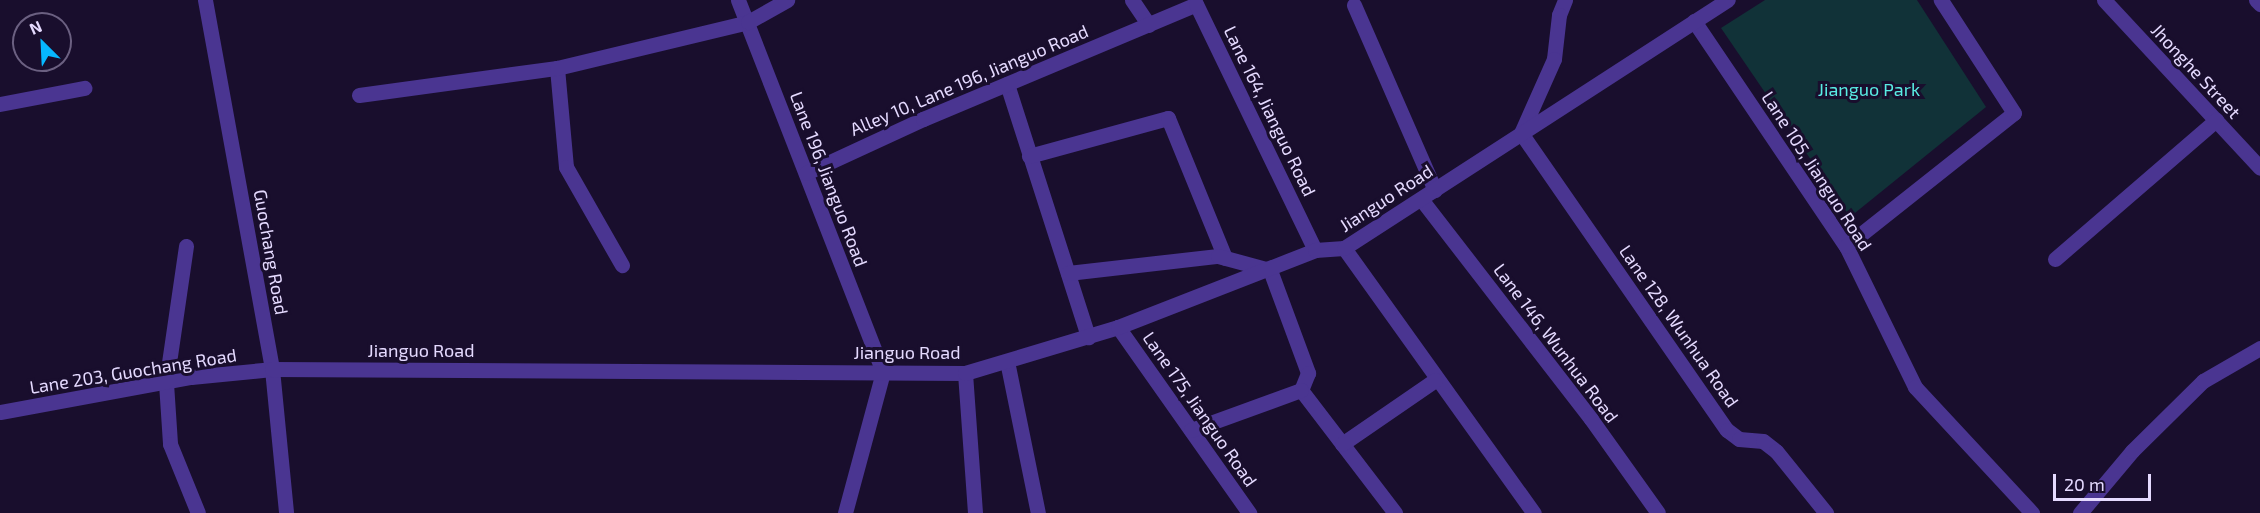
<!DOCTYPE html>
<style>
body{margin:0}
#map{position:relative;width:2260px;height:513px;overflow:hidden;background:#190e2d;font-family:"Exo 2",sans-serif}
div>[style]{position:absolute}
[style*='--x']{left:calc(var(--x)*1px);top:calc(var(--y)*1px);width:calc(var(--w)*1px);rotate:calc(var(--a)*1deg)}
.green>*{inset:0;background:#113238}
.minor>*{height:15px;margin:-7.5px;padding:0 7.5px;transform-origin:7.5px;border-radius:7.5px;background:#4a3591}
span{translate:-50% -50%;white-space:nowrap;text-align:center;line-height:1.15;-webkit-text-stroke:6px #190e2d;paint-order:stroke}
.street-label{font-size:18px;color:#e5daff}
.park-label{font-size:18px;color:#59ede4}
.north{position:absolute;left:12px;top:12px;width:60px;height:60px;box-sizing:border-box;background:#190e2d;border:2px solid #6b6081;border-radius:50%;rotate:336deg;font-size:16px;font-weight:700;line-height:24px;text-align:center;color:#e5daff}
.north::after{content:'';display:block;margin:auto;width:21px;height:27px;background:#06b7ff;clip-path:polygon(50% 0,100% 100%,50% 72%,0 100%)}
.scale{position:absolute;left:2053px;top:474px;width:98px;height:27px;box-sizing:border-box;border:3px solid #e5daff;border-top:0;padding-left:8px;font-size:18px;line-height:21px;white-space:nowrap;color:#e5daff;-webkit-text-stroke:4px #190e2d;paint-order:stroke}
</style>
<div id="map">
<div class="green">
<i style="clip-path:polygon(1765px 0,1917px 0,1986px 107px,1850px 217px,1721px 28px)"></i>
</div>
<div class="minor">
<i style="--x:205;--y:0;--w:375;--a:79.7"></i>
<i style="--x:272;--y:369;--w:145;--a:84.4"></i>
<i style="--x:738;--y:0;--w:399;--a:68.7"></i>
<i style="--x:883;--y:372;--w:146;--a:105.1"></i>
<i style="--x:1132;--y:0;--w:30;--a:56"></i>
<i style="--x:1565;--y:0;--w:16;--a:112"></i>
<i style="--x:1559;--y:15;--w:44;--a:96.5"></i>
<i style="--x:1554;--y:59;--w:81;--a:114"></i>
<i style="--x:1521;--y:133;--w:361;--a:55.3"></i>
<i style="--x:1727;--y:430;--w:15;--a:37"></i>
<i style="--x:1739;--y:439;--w:24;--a:5"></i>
<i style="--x:1763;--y:441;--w:16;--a:38"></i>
<i style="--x:1776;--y:451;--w:80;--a:51.1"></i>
<i style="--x:2104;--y:0;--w:229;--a:47.1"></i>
<i style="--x:2256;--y:0;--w:6;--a:45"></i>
<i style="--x:1354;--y:5;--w:202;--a:66.4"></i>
<i style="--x:1694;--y:21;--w:272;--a:56"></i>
<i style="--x:1846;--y:246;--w:157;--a:63.9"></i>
<i style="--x:1915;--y:387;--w:172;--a:47.1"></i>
<i style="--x:557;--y:68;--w:99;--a:84.8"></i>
<i style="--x:566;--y:167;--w:113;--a:60.3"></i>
<i style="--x:1007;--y:84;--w:266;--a:72.2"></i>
<i style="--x:359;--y:95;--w:200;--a:-7.8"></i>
<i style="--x:557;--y:68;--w:196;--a:-13.5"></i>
<i style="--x:748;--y:22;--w:45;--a:-29.4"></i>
<i style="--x:0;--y:104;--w:86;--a:-10.8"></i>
<i style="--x:1029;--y:156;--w:144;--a:-15.3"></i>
<i style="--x:1168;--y:118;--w:151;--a:67.8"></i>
<i style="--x:806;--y:173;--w:129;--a:-24.8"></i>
<i style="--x:923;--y:119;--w:296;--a:-22.8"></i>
<i style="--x:1196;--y:4;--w:273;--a:64.2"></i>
<i style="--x:1421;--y:199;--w:278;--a:52.3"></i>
<i style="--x:1591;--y:419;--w:115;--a:54.5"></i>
<i style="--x:186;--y:246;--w:138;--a:98.3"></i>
<i style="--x:166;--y:383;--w:61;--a:86.2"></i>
<i style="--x:170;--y:444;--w:74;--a:67.9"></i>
<i style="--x:1846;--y:246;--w:214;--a:-38.4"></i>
<i style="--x:2014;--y:113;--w:135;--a:-122.9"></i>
<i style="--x:1344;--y:248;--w:326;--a:54.4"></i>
<i style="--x:2055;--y:259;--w:213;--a:-40.8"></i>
<i style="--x:1068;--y:273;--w:151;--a:-6.5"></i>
<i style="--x:1218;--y:256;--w:54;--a:15.1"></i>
<i style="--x:1270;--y:270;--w:110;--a:69.7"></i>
<i style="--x:1308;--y:373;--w:18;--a:112"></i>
<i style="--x:1301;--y:390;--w:155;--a:52.6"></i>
<i style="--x:1118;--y:327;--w:228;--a:54.8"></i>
<i style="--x:1007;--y:361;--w:155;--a:78.5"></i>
<i style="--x:965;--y:373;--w:140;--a:85.9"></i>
<i style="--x:0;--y:412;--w:194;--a:-10.4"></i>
<i style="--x:191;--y:377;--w:81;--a:-5.6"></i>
<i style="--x:272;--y:369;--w:693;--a:0.33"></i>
<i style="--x:965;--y:373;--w:160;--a:-16.7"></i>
<i style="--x:1118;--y:327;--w:212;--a:-21.3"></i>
<i style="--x:1315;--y:250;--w:29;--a:-4"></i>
<i style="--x:1344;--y:248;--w:457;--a:-32.9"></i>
<i style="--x:1191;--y:430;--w:117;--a:-20"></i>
<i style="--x:1342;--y:444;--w:113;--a:-34.5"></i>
<i style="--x:2080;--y:513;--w:81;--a:-50"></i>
<i style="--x:2132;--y:451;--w:100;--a:-44.6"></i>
<i style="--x:2203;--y:381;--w:66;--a:-30.1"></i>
</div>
<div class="street-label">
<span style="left:2196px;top:71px;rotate:47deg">Jhonghe Street</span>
<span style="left:969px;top:80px;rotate:-23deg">Alley 10, Lane 196, Jianguo Road</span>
<span style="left:1270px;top:111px;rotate:64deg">Lane 164, Jianguo Road</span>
<span style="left:1817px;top:171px;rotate:57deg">Lane 105, Jianguo Road</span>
<span style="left:829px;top:179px;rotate:69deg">Lane 196, Jianguo Road</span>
<span style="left:1386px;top:198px;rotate:-33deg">Jianguo Road</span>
<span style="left:271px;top:252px;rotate:80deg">Guochang Road</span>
<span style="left:1679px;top:326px;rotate:55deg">Lane 128, Wunhua Road</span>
<span style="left:1556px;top:343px;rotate:53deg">Lane 146, Wunhua Road</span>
<span style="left:421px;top:350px">Jianguo Road</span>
<span style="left:907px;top:352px">Jianguo Road</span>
<span style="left:133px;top:371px;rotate:-9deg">Lane 203, Guochang Road</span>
<span style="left:1200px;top:409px;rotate:55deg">Lane 175, Jianguo Road</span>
</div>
<div class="park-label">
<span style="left:1869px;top:89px">Jianguo Park</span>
</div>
<div class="north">N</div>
<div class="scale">20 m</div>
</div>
